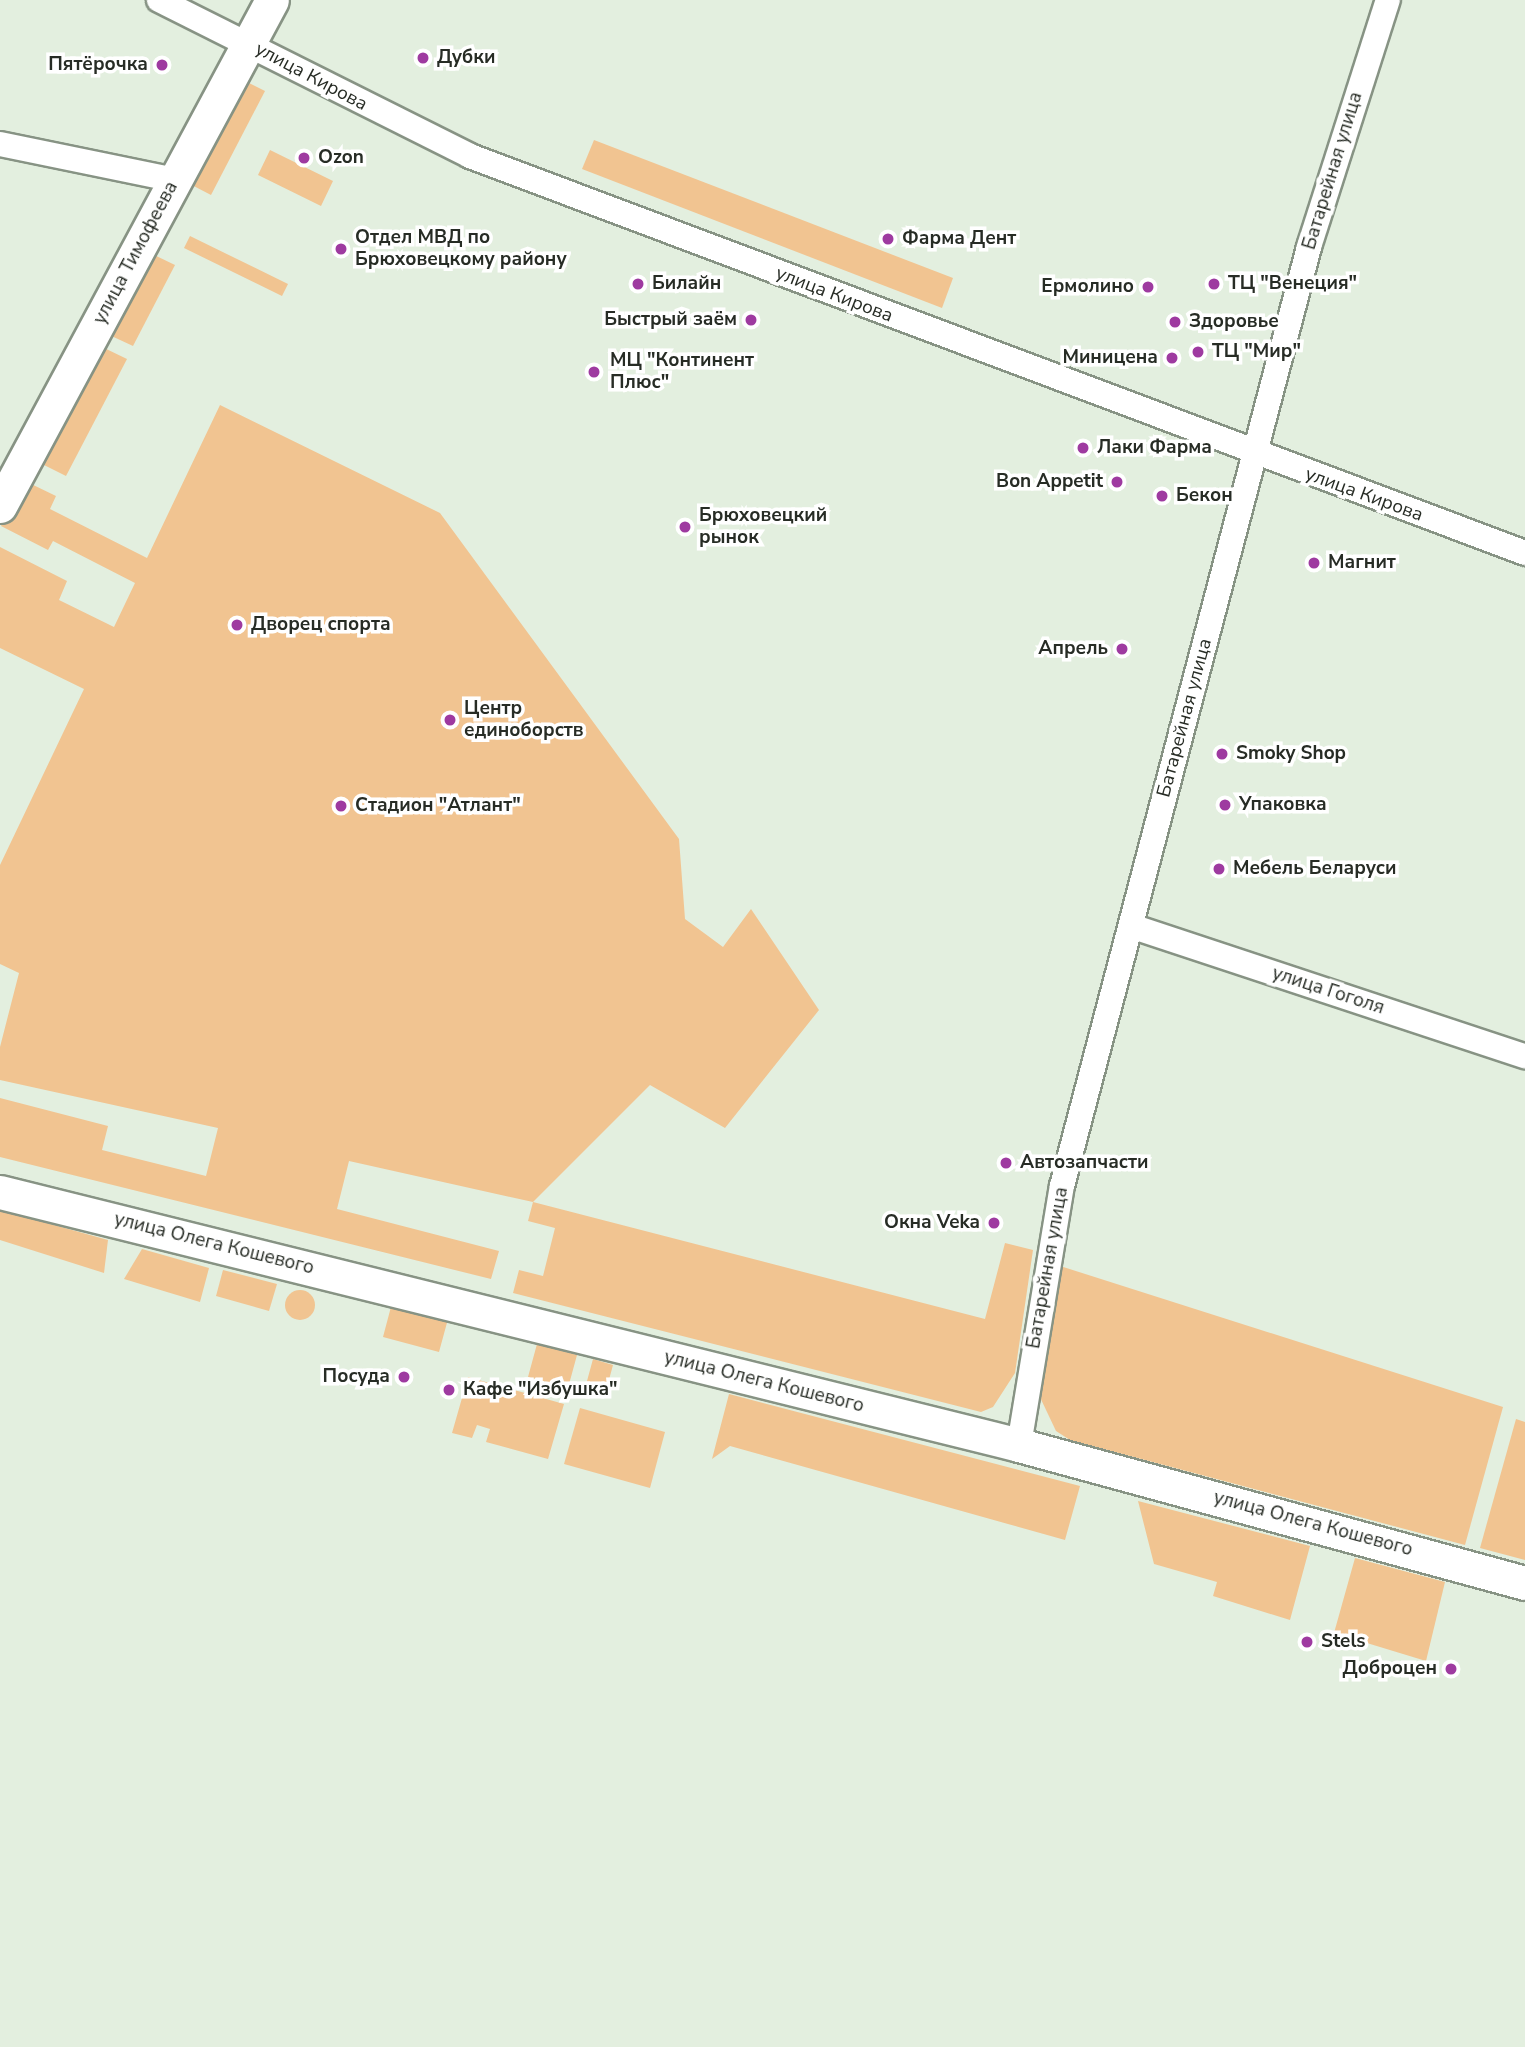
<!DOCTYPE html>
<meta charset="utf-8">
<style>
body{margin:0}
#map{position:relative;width:1525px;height:2047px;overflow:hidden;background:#e3efdf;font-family:"Nunito Sans",sans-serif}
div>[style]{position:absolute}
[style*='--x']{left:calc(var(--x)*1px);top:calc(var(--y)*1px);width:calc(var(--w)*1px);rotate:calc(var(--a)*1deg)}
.green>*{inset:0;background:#f1c491}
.round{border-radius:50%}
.roads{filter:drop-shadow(2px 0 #879384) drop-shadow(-2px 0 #879384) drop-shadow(0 2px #879384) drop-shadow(0 -2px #879384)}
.street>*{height:24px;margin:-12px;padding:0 12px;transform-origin:12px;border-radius:12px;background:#fff}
.secondary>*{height:33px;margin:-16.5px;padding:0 16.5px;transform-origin:16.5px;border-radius:16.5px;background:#fff}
.dots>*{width:19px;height:19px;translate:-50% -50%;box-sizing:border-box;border:4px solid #fff;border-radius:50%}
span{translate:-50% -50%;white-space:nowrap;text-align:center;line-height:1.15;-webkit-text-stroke:7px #fff;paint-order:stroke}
.poi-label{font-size:19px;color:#272c25;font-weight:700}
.left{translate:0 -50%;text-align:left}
.right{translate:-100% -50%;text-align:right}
.street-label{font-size:19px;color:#272c25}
</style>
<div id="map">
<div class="green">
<i style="clip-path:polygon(241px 79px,265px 91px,211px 195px,186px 182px)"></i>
<i style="clip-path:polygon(594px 140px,953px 278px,942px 308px,582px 169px)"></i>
<i style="clip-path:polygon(270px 150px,333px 181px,321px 206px,258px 175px)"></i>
<i style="clip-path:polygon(190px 236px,288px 284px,282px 296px,184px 248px)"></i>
<i style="clip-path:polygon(148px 252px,175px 265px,133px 346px,105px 333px)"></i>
<i style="clip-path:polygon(98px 345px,127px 359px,66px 476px,36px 461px)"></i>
<i style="clip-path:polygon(220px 405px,440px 513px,679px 839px,685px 919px,723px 947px,751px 909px,819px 1010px,725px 1128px,650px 1085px,533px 1202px,985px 1319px,1005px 1243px,1033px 1250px,1015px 1373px,993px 1407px,981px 1412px,513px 1293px,519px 1270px,543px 1276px,555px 1228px,528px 1221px,533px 1202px,349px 1161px,337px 1209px,499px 1251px,491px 1279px,0 1157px,0 1098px,108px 1126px,102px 1150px,206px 1176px,218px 1128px,0 1080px,0 1047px,19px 973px,0 964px,0 865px,84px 689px,0 648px,0 547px,67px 581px,59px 600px,114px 627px,135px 583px,53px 541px,48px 550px,1px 526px,25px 481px,56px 496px,50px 509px,147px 558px)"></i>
<i style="clip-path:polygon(0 1210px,108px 1240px,104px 1273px,0 1240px)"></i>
<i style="clip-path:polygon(142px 1249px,209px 1268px,200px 1302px,124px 1279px)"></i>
<i style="clip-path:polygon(1057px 1265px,1503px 1407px,1465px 1545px,1070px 1440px,1056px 1431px,1038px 1393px)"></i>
<i style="clip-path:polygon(223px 1270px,277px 1284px,269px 1311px,216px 1296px)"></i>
<i class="round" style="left:285px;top:1290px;width:30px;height:30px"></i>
<i style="clip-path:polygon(392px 1303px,448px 1319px,439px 1352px,383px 1337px)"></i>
<i style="clip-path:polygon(537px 1344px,577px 1355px,568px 1388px,528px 1377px)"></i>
<i style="clip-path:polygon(593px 1359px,613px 1365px,604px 1398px,584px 1392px)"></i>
<i style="clip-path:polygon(468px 1377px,564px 1404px,548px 1459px,486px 1442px,490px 1429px,477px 1425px,472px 1438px,452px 1433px)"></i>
<i style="clip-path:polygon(729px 1394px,1080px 1486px,1065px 1540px,730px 1446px,712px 1459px)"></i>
<i style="clip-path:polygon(580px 1408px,665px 1432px,650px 1488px,564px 1464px)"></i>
<i style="clip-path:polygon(1516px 1419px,1525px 1422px,1525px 1560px,1480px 1548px)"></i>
<i style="clip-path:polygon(1138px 1501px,1310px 1546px,1290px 1620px,1213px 1596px,1217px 1582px,1154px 1564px)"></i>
<i style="clip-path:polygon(1355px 1558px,1445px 1582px,1426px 1661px,1334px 1633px)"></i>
</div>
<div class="roads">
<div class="street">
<i style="--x:159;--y:0;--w:348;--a:26.6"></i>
<i style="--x:470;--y:156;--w:1127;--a:20.62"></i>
<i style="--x:0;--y:144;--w:179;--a:11.6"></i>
<i style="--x:1131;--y:926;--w:415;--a:18.3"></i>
<i style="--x:1019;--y:1445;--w:263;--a:-80.6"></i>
<i style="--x:1062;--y:1186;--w:971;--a:-75.26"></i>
<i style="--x:1309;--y:247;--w:259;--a:-72.3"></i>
</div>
<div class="secondary">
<i style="--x:0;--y:506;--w:574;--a:-61.74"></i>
<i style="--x:0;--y:1192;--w:1050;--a:13.94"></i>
<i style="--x:1019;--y:1445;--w:524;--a:15.26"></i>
</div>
</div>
<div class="dots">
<i style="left:423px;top:58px;background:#9e3aa0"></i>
<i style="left:162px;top:65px;background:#9e3aa0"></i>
<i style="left:304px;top:158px;background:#9e3aa0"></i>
<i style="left:888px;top:239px;background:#9e3aa0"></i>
<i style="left:341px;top:249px;background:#9e3aa0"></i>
<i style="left:638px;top:284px;background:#9e3aa0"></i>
<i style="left:1214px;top:284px;background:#9e3aa0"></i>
<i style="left:1148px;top:287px;background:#9e3aa0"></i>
<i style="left:751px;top:320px;background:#9e3aa0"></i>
<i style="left:1175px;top:322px;background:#9e3aa0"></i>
<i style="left:1198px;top:352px;background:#9e3aa0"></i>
<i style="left:1172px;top:358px;background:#9e3aa0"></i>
<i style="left:594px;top:372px;background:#9e3aa0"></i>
<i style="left:1083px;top:448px;background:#9e3aa0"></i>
<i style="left:1117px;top:482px;background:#9e3aa0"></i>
<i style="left:1162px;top:496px;background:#9e3aa0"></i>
<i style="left:685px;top:527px;background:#9e3aa0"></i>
<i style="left:1314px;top:563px;background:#9e3aa0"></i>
<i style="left:237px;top:625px;background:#9e3aa0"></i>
<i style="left:1122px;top:649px;background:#9e3aa0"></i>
<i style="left:450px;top:720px;background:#9e3aa0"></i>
<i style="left:1222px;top:754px;background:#9e3aa0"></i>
<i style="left:1225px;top:805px;background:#9e3aa0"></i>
<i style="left:341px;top:806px;background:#9e3aa0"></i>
<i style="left:1219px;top:869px;background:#9e3aa0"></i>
<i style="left:1006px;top:1163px;background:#9e3aa0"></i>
<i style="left:994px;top:1223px;background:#9e3aa0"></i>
<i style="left:404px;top:1377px;background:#9e3aa0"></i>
<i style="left:449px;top:1390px;background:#9e3aa0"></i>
<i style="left:1307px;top:1642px;background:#9e3aa0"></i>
<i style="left:1451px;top:1669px;background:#9e3aa0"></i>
</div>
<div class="poi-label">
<span class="left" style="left:437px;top:58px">Дубки</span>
<span class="right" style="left:148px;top:65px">Пятёрочка</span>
<span class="left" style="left:318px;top:158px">Ozon</span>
<span class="left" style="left:355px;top:249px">Отдел МВД по<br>Брюховецкому району</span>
<span class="left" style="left:902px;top:239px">Фарма Дент</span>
<span class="left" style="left:652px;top:284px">Билайн</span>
<span class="left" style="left:1228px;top:284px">ТЦ "Венеция"</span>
<span class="right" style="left:1134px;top:287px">Ермолино</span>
<span class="right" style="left:737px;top:320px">Быстрый заём</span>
<span class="left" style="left:1189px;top:322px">Здоровье</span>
<span class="left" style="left:1212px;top:352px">ТЦ "Мир"</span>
<span class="right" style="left:1158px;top:358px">Миницена</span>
<span class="left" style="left:610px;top:372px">МЦ "Континент<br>Плюс"</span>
<span class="left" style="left:1097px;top:448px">Лаки Фарма</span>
<span class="right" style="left:1103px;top:482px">Bon Appetit</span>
<span class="left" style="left:1176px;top:496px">Бекон</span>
<span class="left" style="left:699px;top:527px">Брюховецкий<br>рынок</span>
<span class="left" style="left:1328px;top:563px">Магнит</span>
<span class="left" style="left:251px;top:625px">Дворец спорта</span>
<span class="right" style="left:1108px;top:649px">Апрель</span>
<span class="left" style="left:464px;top:720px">Центр<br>единоборств</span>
<span class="left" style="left:1236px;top:754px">Smoky Shop</span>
<span class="left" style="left:1239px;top:805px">Упаковка</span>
<span class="left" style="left:355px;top:806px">Стадион "Атлант"</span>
<span class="left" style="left:1233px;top:869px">Мебель Беларуси</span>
<span class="left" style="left:1020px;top:1163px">Автозапчасти</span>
<span class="right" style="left:980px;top:1223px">Окна Veka</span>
<span class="right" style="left:390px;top:1377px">Посуда</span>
<span class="left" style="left:463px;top:1390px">Кафе "Избушка"</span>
<span class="left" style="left:1321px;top:1642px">Stels</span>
<span class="right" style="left:1437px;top:1669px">Доброцен</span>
</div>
<div class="street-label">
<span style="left:311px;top:77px;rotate:28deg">улица Кирова</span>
<span style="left:1333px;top:171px;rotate:-73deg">Батарейная улица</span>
<span style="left:136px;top:253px;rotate:-62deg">улица Тимофеева</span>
<span style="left:834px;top:295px;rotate:21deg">улица Кирова</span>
<span style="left:1364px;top:495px;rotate:20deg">улица Кирова</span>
<span style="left:1185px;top:718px;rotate:-75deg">Батарейная улица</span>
<span style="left:1328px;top:991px;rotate:18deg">улица Гоголя</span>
<span style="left:214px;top:1244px;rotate:14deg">улица Олега Кошевого</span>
<span style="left:1048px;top:1268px;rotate:-80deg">Батарейная улица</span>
<span style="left:764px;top:1382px;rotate:14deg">улица Олега Кошевого</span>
<span style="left:1313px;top:1524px;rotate:15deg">улица Олега Кошевого</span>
</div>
</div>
